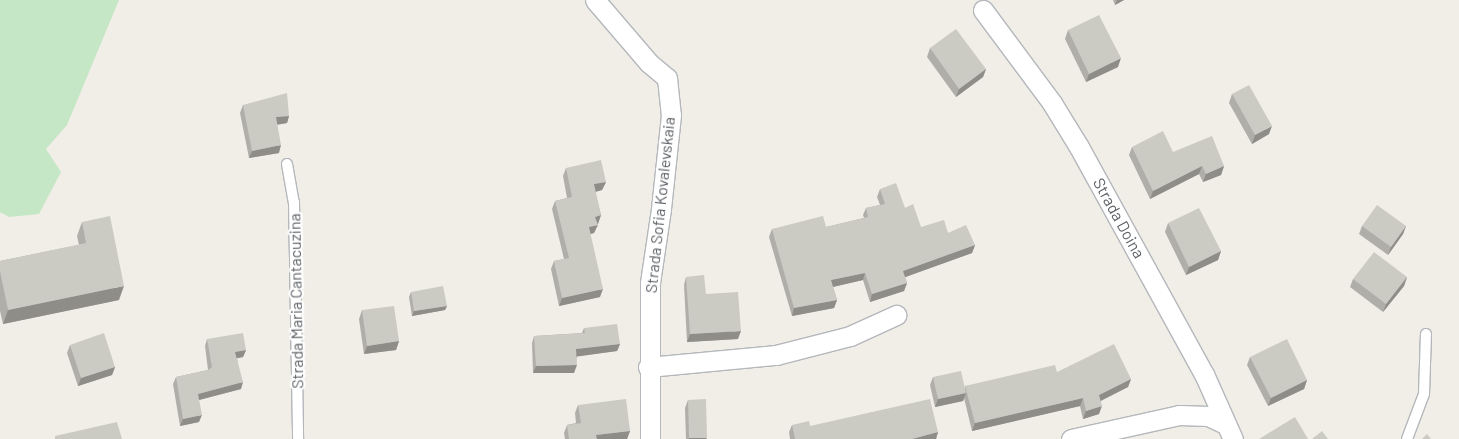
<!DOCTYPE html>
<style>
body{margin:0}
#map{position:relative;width:1459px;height:439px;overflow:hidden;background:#f0eee7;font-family:Barlow,sans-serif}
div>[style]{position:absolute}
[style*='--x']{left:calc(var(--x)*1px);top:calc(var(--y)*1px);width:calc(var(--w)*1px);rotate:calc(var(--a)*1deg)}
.green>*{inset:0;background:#c5e7c6}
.roads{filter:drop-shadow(1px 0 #b4b7bb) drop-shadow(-1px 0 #b4b7bb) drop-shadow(0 1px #b4b7bb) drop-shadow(0 -1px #b4b7bb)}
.service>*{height:10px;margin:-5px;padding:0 5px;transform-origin:5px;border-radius:5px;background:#fff}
.minor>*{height:19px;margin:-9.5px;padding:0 9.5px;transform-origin:9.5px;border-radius:9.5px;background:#fff}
.wall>*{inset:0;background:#afaea8}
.shaded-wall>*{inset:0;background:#8e8d88}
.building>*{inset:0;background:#cbcac3}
span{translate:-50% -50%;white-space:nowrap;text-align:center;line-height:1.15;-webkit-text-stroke:4.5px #fff;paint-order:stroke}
.street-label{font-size:16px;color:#5e6267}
</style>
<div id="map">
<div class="green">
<i style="clip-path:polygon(0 0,119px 0,67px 125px,46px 149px,61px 172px,39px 214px,9px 217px,0 212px)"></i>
</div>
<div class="roads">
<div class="service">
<i style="--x:287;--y:164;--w:39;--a:80"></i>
<i style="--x:294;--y:202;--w:237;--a:89"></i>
<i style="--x:1407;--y:439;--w:48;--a:-69.3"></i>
<i style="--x:1424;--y:394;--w:60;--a:-88.1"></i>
</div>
<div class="minor">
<i style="--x:595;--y:0;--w:83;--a:49.4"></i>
<i style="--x:649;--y:63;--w:23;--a:40"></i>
<i style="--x:667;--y:78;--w:37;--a:84"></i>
<i style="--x:671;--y:115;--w:95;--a:96.1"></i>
<i style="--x:661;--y:209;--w:75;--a:98.5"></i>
<i style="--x:650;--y:283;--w:156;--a:90"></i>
<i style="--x:983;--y:10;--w:116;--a:53.4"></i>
<i style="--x:1052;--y:103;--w:52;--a:58.5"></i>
<i style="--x:1079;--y:147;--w:259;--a:61.2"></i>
<i style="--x:1204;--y:374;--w:71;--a:66"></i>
<i style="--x:648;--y:367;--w:129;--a:-5.4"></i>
<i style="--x:776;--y:355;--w:76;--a:-14.4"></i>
<i style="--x:850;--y:336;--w:51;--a:-24.5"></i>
<i style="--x:1071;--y:439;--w:111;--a:-12.5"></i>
<i style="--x:1179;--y:415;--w:29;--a:2"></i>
<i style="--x:1208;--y:416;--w:19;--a:25"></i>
</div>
</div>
<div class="wall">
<i style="clip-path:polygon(1113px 0,1124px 0,1115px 5px)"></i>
<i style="clip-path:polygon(1068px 30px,1118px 67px,1086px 82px,1065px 39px)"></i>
<i style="clip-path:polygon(930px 48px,986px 69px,983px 77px,956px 97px,927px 57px)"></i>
<i style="clip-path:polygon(1232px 94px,1269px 134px,1252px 144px,1229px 103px)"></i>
<i style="clip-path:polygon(243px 105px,289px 116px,287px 123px,277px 125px,279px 153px,249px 158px,240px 113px)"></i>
<i style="clip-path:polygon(1132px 147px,1173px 152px,1224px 166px,1221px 175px,1203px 182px,1199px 174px,1150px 199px,1129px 155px)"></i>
<i style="clip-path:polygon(566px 168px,606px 182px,602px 190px,595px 192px,601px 215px,594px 233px,590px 234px,600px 297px,559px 306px,551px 269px,554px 261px,564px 259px,552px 209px,555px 201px,567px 198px,563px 176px)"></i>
<i style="clip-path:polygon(880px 189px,905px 208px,921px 227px,948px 233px,975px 245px,972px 253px,905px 277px,907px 283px,904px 291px,870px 302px,863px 280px,833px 287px,837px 300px,834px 308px,792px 316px,769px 237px,772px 229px,826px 227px,864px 218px,863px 215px,866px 208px,880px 205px,877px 197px)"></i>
<i style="clip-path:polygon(82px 222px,119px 300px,3px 324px,0 311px,0 261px,79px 245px,77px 236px)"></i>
<i style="clip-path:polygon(1168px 223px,1221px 251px,1218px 260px,1186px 275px,1165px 232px)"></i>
<i style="clip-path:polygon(1362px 226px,1406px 226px,1403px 234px,1388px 255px,1359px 234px)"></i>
<i style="clip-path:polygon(686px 277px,706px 294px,738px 339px,687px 342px,684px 285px)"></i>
<i style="clip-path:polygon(1407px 277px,1404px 286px,1383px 312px,1350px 287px,1353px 279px)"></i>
<i style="clip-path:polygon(411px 292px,447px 306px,445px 310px,412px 316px,409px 297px)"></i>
<i style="clip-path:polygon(362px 310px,399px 341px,396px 350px,364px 354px,359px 319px)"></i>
<i style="clip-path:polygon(584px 328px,620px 344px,617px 351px,577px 356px,574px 373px,533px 373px,532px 343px,534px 336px,582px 333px)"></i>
<i style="clip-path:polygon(207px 339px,246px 350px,243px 357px,237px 358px,241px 389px,199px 400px,199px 422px,180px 426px,173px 384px,176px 377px,208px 370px,205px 346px)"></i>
<i style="clip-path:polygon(70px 345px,115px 367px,112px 375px,78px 386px,67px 353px)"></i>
<i style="clip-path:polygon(1250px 357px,1307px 380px,1304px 389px,1268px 406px,1247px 365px)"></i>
<i style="clip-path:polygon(1057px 372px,1131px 379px,1128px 387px,1101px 401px,1099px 414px,1083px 419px,1080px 406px,972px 431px,964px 398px,963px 401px,935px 407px,930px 385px,933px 377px,965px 388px,965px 386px)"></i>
<i style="clip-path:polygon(688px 400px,706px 439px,686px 439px,685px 408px)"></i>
<i style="clip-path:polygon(578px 405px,630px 431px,627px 439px,565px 439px,564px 433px,567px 425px,576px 423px,575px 413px)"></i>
<i style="clip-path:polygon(792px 425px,810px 426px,938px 432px,936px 439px,790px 439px,789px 432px)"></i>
</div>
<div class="shaded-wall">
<i style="clip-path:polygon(1117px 0,1124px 0,1115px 5px)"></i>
<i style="clip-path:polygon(1121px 58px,1118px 67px,1086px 82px,1089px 74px)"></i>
<i style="clip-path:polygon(986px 69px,983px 77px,956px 97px,959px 89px)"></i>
<i style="clip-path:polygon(289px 116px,287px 123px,273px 125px,276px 117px)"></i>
<i style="clip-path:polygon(1272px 126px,1269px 134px,1252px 144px,1255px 135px)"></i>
<i style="clip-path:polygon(281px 145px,279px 153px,249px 158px,252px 151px)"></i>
<i style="clip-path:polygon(1202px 166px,1199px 174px,1150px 199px,1153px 191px)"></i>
<i style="clip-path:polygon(1224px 166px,1221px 175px,1203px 182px,1206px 174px)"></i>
<i style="clip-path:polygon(606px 182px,602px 190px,591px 193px,594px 184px)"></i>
<i style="clip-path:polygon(601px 215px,598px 224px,592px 225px,595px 217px)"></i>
<i style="clip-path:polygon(598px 225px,594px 233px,586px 235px,589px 227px)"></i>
<i style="clip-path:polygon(1406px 226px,1403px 234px,1388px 255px,1391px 247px)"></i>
<i style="clip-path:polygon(975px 245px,972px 253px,900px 279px,903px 271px)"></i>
<i style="clip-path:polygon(1221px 251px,1218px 260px,1186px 275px,1189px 267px)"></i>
<i style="clip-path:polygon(865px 273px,863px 280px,828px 288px,831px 280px)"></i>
<i style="clip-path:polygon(1407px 277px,1404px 286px,1383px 312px,1386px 304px)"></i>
<i style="clip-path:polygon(907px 283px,904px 291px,870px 302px,872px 294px)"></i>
<i style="clip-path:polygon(124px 286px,119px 300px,3px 324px,8px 310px)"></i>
<i style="clip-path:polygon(603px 289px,600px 297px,559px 306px,562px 298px)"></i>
<i style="clip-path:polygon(837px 300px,834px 308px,792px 316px,794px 308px)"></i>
<i style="clip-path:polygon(447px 306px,445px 310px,412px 316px,414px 311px)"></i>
<i style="clip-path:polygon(741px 331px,738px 339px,687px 342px,690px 334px)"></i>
<i style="clip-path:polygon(399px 341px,396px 350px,364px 354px,367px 346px)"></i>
<i style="clip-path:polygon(620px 344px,617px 351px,574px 357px,576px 349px)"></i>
<i style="clip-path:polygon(246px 350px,243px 357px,233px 359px,235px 352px)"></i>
<i style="clip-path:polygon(577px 365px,574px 373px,533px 373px,536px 366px)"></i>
<i style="clip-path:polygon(115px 367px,112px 375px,78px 386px,81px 378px)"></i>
<i style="clip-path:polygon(1131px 379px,1128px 387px,1096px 403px,1099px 395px)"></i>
<i style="clip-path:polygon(1307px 380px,1304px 389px,1268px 406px,1271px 398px)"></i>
<i style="clip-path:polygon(243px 382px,241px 389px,195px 401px,198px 394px)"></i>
<i style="clip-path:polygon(966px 393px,963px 401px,935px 407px,938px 399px)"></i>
<i style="clip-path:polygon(1083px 398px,1080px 406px,972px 431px,975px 423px)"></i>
<i style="clip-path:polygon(1102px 406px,1099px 414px,1083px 419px,1086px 411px)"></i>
<i style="clip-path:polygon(202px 415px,199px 422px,180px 426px,183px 419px)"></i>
<i style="clip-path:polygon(630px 431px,627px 439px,595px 439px,596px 435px)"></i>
<i style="clip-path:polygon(938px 432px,936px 439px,912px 439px)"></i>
<i style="clip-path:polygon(689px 438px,707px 438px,706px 439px,689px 439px)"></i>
</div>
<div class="building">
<i style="clip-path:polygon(1099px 15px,1121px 58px,1089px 74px,1068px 30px)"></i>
<i style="clip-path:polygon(956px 29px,986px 69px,959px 89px,930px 48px)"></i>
<i style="clip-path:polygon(1249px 85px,1272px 126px,1255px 135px,1232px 94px)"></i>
<i style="clip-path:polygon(287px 93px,289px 116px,276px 117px,281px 145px,252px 151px,243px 105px)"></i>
<i style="clip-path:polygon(1163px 131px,1173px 152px,1212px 136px,1224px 166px,1206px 174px,1202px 166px,1153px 191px,1132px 147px)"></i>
<i style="clip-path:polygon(601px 160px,606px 182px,594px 184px,601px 215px,595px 217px,598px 225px,589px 227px,603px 289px,562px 298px,554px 261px,569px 258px,555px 201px,572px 197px,566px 168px)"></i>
<i style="clip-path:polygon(896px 183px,905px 208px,913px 204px,921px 227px,944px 220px,948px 233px,966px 225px,975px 245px,903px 271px,907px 283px,872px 294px,865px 273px,831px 280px,837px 300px,794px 308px,772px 229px,823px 216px,826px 227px,868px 217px,866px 208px,885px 204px,880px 189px)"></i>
<i style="clip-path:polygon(1377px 205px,1406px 226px,1391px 247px,1362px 226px)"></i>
<i style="clip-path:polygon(1199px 208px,1221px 251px,1189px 267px,1168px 223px)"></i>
<i style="clip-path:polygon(110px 216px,124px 286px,8px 310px,0 271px,0 261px,86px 243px,82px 222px)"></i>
<i style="clip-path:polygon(1374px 252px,1407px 277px,1386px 304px,1353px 279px)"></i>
<i style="clip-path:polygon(704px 275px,706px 294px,738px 292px,741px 331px,690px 334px,686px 277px)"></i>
<i style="clip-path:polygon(443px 286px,447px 306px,414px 311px,411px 292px)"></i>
<i style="clip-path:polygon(394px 306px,399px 341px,367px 346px,362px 310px)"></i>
<i style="clip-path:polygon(617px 324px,620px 344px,576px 349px,577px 365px,536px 366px,534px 336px,585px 333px,584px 328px)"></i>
<i style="clip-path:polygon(104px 333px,115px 367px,81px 378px,70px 345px)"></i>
<i style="clip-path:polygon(243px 333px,246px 350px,235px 352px,243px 382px,198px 394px,202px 415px,183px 419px,176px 377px,208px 370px,212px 367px,207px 339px)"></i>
<i style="clip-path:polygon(1287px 339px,1307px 380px,1271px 398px,1250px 357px)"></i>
<i style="clip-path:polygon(1114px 344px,1131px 379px,1099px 395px,1102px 406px,1086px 411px,1083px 398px,975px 423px,965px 386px,1055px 365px,1057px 372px)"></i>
<i style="clip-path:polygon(961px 371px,966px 393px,938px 399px,933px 377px)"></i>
<i style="clip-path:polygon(626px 399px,630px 431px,596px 435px,597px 439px,569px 439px,567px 425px,581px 423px,578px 405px)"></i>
<i style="clip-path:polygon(706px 399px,707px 438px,689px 438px,688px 400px)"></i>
<i style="clip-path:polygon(930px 399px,938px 432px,912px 439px,795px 439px,792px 425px,809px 421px,810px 426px)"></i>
<i style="clip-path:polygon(1295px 417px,1308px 439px,1259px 439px)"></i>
<i style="clip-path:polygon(117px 422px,122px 439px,55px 439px,55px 436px)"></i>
<i style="clip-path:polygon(1322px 431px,1328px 439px,1312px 439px)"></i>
<i style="clip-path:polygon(1427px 434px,1431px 439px,1422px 439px)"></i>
</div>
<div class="street-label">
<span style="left:660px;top:205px;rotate:-84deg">Strada Sofia Kovalevskaia</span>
<span style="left:1119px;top:218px;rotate:61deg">Strada Doina</span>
<span style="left:296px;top:301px;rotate:-91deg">Strada Maria Cantacuzina</span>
</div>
</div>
